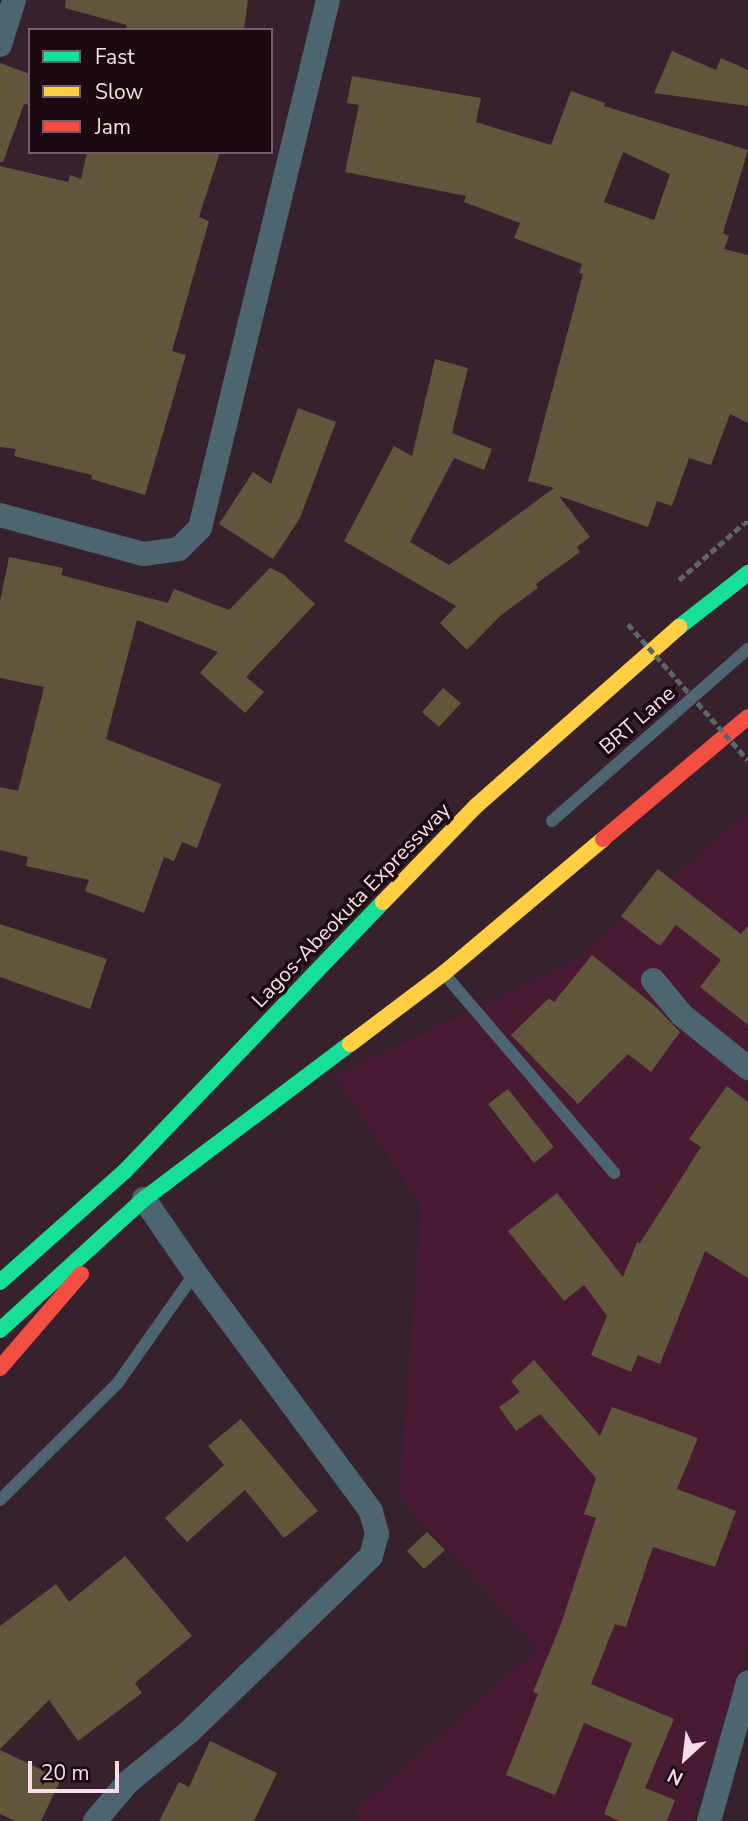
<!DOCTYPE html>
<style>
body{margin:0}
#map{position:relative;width:748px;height:1821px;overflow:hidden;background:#37212c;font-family:"Nunito Sans",sans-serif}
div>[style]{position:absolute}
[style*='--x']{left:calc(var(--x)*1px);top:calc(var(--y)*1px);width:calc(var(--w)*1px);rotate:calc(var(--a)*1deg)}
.built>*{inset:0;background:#481b33}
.building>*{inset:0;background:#60563c}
.path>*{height:4.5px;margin-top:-2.25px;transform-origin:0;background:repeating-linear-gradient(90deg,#5c646e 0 7px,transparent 0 10.5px)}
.lane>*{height:12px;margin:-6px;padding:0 6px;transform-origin:6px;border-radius:6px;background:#4d6471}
.street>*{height:24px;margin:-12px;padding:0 12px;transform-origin:12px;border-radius:12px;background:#4d6471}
.fast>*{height:16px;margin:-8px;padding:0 8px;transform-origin:8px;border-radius:8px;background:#16e098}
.slow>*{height:16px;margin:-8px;padding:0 8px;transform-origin:8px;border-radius:8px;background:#ffcf43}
.jam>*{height:16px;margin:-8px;padding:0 8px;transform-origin:8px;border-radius:8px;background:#f24e42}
.path-bridge>*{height:4.5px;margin-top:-2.25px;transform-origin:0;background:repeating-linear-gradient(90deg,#5c646e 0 7px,transparent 0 10.5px)}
span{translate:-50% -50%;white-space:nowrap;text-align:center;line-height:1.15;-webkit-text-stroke:7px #1c0a13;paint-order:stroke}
.street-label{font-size:21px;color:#fadde9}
.legend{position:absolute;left:28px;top:28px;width:245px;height:126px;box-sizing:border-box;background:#1c0a13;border:2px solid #755e69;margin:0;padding:9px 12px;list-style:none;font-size:21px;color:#fadde9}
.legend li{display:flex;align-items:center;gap:14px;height:35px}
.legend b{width:35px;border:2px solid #755e69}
.north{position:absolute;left:650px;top:1723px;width:70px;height:70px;-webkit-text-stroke:5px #1c0a13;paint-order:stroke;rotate:207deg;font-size:19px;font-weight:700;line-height:28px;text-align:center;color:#fadde9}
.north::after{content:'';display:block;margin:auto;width:24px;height:32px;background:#fadde9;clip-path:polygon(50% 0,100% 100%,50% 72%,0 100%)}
.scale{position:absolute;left:28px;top:1761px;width:91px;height:32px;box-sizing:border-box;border:4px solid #fadde9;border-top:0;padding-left:9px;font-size:21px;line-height:24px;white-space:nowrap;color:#fadde9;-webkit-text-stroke:5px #1c0a13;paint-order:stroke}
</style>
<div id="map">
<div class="built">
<i style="clip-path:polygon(748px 813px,748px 1644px,692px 1821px,360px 1821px,354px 1812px,538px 1649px,399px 1496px,421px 1206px,335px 1076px,573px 962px)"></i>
</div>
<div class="building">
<i style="clip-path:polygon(66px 0,248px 0,244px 30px,126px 30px,127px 25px,65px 8px)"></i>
<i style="clip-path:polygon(672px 51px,716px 70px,721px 58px,748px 70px,748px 106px,654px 93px)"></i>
<i style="clip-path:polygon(0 63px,30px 74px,30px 105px,24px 104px,3px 162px,0 162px)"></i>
<i style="clip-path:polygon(evenodd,352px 76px,481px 98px,476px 122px,551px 145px,571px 91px,605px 103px,604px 106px,748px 150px,723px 233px,729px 236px,724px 249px,748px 255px,748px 423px,730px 414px,711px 465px,689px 458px,672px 506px,657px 501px,648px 527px,559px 496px,590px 537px,577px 547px,580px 552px,536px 584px,538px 588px,500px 616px,467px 650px,440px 623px,456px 606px,344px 541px,394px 446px,412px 456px,435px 359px,468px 368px,452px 433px,492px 449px,484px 470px,454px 458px,410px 542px,449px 565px,554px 488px,528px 481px,583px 274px,579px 273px,582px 264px,514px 238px,520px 223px,464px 202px,466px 196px,345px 172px,359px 105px,347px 103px,352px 76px,623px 152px,670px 174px,654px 220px,604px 202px,623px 152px)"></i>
<i style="clip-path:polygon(87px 152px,220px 152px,199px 217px,209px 221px,172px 351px,186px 355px,145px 495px,91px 479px,92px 475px,14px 456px,16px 449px,0 447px,0 166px,68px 182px,70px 175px,81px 179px)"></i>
<i style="clip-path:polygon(298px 408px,336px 422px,300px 518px,273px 559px,219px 524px,253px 472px,271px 484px)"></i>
<i style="clip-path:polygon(9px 557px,63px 568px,61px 575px,168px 603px,174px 589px,229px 610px,270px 568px,283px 574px,315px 604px,246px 677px,264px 692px,245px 713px,200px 673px,218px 652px,137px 620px,106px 739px,221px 784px,197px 848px,182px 842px,174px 861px,164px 857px,144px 913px,85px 891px,89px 880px,26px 866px,28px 857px,0 850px,0 787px,18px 791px,44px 687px,0 678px,0 601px)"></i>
<i style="clip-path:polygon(443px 688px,461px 703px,439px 727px,422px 712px)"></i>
<i style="clip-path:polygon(658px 869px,741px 934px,748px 926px,748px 1025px,700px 987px,721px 960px,676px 925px,660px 946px,621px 916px)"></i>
<i style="clip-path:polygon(0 924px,107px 959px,90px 1009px,0 977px)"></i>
<i style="clip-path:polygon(592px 955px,656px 1007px,680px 1032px,651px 1072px,628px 1054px,578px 1104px,511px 1035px,549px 998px,554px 1002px)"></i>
<i style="clip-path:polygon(727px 1086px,748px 1102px,748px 1278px,705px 1251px,660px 1364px,638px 1355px,631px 1372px,591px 1355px,607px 1316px,584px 1285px,564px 1301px,508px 1231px,557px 1193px,623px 1277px,637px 1242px,640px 1243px,701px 1147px,689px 1139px)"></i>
<i style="clip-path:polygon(508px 1089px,554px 1147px,534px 1163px,488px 1104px)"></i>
<i style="clip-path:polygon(534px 1360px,600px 1436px,612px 1407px,698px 1438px,677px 1489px,736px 1511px,715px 1567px,653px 1547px,626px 1627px,615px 1624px,591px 1684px,674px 1719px,645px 1788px,675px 1800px,667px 1821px,620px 1821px,604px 1814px,632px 1743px,584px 1723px,555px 1795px,506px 1775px,538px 1694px,533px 1692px,561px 1624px,596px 1518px,584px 1514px,596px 1478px,540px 1414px,516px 1431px,499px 1407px,520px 1392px,511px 1381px)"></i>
<i style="clip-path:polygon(241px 1419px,318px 1511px,284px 1538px,245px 1490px,187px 1542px,165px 1518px,224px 1465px,208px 1446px)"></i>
<i style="clip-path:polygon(427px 1532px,445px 1550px,424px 1569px,407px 1551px)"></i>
<i style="clip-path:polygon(125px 1556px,192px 1636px,135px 1683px,142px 1693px,78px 1741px,49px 1700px,0 1749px,0 1626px,56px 1584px,69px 1602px)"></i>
<i style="clip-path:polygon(210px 1741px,277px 1773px,254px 1821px,159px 1821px,179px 1782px,189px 1787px)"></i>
<i style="clip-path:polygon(0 1750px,61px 1779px,41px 1821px,15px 1821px,0 1814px)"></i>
</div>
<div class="path">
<i style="--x:679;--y:580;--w:86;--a:-41.2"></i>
<i style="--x:744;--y:523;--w:4;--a:0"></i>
</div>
<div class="lane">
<i style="--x:552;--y:821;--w:261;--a:-41.3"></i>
<i style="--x:446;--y:976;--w:259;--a:49.5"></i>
<i style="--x:0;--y:1500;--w:165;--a:-44.8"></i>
<i style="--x:117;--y:1384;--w:136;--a:-54.9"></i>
</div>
<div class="street">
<i style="--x:0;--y:45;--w:47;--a:-72.7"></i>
<i style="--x:0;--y:515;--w:149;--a:15.2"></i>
<i style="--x:144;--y:554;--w:35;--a:-8"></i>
<i style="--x:179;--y:549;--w:30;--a:-45"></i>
<i style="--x:200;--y:528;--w:543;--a:-76.37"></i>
<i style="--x:653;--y:980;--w:45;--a:50.4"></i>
<i style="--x:682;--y:1015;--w:85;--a:38.8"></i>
<i style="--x:95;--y:1821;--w:51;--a:-49.8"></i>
<i style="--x:128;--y:1782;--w:79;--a:-39.3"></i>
<i style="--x:189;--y:1732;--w:253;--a:-44"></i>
<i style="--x:371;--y:1556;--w:23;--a:-75"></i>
<i style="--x:377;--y:1534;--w:24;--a:-105"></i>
<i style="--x:371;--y:1511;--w:296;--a:-126.5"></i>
<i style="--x:195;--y:1273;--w:90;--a:-124.6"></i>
<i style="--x:709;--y:1821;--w:144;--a:-74.3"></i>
</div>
<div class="fast">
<i style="--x:679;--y:627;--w:88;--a:-38"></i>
<i style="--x:0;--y:1282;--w:166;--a:-41.6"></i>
<i style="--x:124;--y:1172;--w:374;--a:-46.2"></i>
<i style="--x:0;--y:1330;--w:195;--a:-42.3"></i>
<i style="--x:144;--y:1199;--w:258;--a:-37"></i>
</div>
<div class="slow">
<i style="--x:383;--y:902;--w:134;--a:-45.9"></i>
<i style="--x:476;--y:806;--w:271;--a:-41.4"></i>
<i style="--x:350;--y:1044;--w:118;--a:-37.1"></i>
<i style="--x:444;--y:973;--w:208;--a:-40.1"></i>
</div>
<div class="jam">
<i style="--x:603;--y:839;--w:189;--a:-40.1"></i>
<i style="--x:0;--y:1368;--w:124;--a:-49.2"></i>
</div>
<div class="path-bridge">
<i style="--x:628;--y:624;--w:181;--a:48.6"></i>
</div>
<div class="street-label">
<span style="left:637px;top:720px;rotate:-41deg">BRT Lane</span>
<span style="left:351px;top:905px;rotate:-46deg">Lagos-Abeokuta Expressway</span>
</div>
<ul class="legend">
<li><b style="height:9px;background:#16e098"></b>Fast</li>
<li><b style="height:9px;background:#ffcf43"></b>Slow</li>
<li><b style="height:9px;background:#f24e42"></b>Jam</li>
</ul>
<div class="north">N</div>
<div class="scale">20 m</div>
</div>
